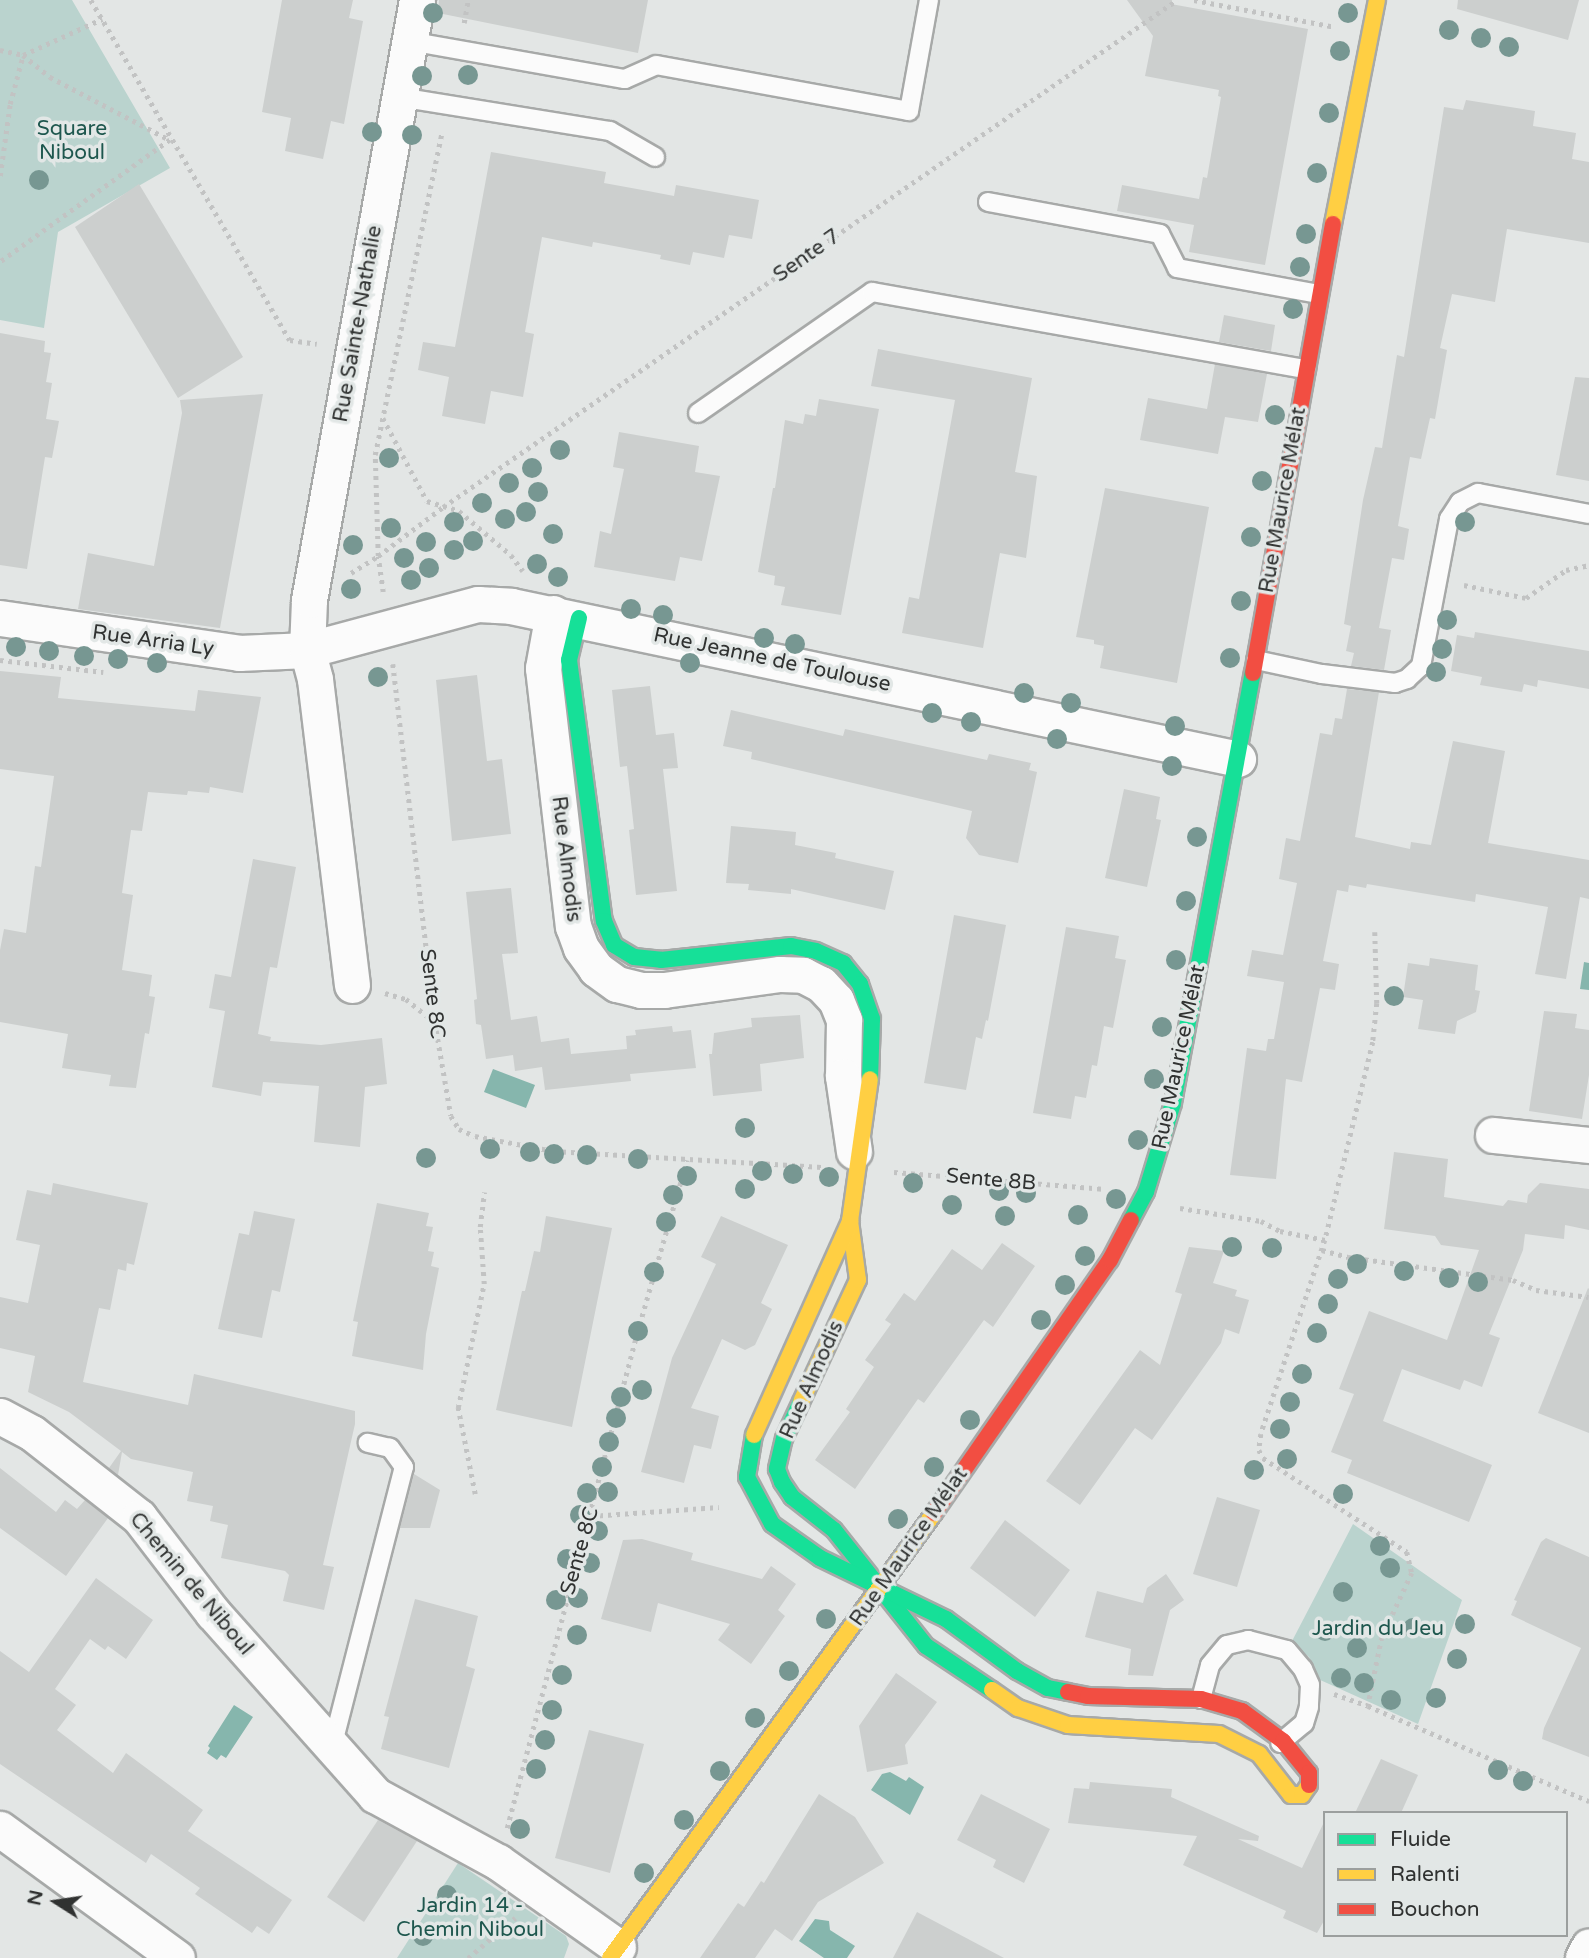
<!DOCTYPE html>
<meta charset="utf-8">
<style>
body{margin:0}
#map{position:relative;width:1589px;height:1958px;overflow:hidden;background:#e3e6e5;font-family:"Varela Round",sans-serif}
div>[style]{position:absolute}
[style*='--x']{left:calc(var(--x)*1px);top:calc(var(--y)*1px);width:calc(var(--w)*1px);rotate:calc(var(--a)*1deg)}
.green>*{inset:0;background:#bad3ce}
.water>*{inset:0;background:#86b6ad}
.building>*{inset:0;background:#cccfce}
.path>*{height:4.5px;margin-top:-2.25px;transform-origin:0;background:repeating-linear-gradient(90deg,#c2c3c3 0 3.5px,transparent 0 8.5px)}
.roads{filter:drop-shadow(2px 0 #a7a9a8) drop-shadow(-2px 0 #a7a9a8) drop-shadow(0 2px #a7a9a8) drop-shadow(0 -2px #a7a9a8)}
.lane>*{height:18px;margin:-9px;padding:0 9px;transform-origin:9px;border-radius:9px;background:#fbfbfb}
.street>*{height:35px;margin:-17.5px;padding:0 17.5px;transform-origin:17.5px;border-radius:17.5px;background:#fbfbfb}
.fast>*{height:16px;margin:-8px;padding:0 8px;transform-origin:8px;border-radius:8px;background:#16e098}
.slow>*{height:16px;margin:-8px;padding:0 8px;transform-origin:8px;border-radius:8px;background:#ffcf43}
.jam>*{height:16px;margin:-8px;padding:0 8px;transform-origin:8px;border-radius:8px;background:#f24e42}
.trees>*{width:20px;height:20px;margin:-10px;border-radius:50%;background:#779792}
span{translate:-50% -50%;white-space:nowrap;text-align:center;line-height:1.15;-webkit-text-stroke:7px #e2e7e6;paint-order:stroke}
.park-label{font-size:21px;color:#1e574e}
.street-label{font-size:21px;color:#303231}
.legend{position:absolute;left:1323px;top:1811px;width:245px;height:126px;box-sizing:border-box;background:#e2e7e6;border:2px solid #9b9f9e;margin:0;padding:9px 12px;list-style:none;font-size:21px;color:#303231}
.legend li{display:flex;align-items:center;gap:14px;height:35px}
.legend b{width:35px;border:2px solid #9b9f9e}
.north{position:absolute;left:21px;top:1867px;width:70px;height:70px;-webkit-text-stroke:5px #e2e7e6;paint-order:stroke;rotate:282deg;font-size:19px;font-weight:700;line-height:28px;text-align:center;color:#303231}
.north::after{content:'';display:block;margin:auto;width:24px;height:32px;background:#303231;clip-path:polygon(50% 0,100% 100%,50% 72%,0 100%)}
</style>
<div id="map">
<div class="green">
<i style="clip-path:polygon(0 0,72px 0,170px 168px,58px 232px,44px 328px,0 320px)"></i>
<i style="clip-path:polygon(1353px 1524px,1462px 1600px,1418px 1724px,1318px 1679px,1309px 1657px,1291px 1643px)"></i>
<i style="clip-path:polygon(458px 1863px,566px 1936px,569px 1944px,564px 1958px,397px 1958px)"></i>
</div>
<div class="water">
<i style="clip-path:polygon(1584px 962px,1589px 963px,1589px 990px,1580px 989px)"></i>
<i style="clip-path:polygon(493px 1069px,535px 1085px,526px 1108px,484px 1092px)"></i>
<i style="clip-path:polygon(234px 1705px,253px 1717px,226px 1758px,221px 1755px,217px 1760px,207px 1753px,210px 1748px,208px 1746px)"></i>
<i style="clip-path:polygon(890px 1772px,906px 1781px,909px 1777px,924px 1787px,910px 1815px,871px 1790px,882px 1774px)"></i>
<i style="clip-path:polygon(815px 1919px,829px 1921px,830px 1930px,855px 1946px,847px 1958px,824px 1958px,799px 1941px)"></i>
</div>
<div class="building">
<i style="clip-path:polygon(282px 0,353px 0,349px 18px,363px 21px,344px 124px,331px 121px,323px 159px,285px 151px,291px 118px,262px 112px)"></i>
<i style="clip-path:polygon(439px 0,648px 0,638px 53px,438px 13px)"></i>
<i style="clip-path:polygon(1127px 0,1172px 0,1171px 4px,1308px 29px,1265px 265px,1189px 252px,1194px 225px,1117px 211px,1122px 185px,1199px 199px,1203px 177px,1207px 178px,1221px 97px,1218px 96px,1219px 90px,1145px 76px,1153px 36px)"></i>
<i style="clip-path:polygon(1458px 0,1579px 0,1568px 40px,1457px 9px)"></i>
<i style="clip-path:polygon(1466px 100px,1535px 111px,1533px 126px,1576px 133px,1572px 159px,1589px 162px,1589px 243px,1507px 229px,1495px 302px,1452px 294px,1440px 348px,1447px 350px,1435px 419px,1430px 418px,1421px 459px,1410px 457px,1398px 526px,1409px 529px,1404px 560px,1392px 558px,1379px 628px,1391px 630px,1384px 670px,1351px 666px,1354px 653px,1346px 651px,1351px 626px,1344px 624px,1363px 500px,1375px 447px,1382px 448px,1397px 355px,1404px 357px,1444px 107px,1463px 110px)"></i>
<i style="clip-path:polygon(491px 152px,606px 172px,604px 183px,648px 191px,674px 196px,676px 185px,759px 200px,752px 239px,729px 235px,724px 258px,693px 252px,690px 265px,660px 259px,661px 255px,593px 242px,592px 247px,542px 237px,525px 332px,534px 334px,523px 397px,491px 391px,485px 424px,442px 416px,449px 377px,418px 370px,423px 342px,455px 347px)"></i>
<i style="clip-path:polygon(139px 184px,243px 357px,178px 398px,75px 227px)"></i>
<i style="clip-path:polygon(1224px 315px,1275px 325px,1271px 351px,1219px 342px)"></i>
<i style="clip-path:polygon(0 333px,45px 341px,44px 352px,51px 353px,46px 382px,52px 383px,46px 419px,59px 421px,52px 458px,45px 457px,27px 569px,0 565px)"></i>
<i style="clip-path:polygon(878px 349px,1032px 378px,1015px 472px,1037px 476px,1026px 558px,1000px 553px,983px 648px,902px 633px,909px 597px,919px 599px,955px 400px,871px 386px)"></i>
<i style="clip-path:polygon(1215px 364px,1267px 374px,1258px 422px,1225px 417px,1218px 454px,1140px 440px,1148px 398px,1207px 409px)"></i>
<i style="clip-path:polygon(1575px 377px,1589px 378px,1589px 481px,1556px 475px)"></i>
<i style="clip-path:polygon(263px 394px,220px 628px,78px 609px,88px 553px,154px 566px,182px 413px,180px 400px)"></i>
<i style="clip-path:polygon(819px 399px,879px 409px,841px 615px,781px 605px,785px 587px,774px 585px,775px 576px,758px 572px,773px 488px,775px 488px,785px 420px,803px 424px,805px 414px,816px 416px)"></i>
<i style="clip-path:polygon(619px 432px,699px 446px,695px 472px,720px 476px,702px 561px,680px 557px,675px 581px,594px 567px,600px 531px,611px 534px,624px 469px,613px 467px)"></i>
<i style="clip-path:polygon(1105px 488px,1209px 507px,1177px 683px,1100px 668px,1104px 646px,1094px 644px,1094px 640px,1076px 637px)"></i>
<i style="clip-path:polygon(1475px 632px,1589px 651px,1589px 689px,1538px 680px,1537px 687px,1524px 684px,1522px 692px,1480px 685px,1482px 677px,1451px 671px,1457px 635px,1474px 638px)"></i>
<i style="clip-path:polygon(0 671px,61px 677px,58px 698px,195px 711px,198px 690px,261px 697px,243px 793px,210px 787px,209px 793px,188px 791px,187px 795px,148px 792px,142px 831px,131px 830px,122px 893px,133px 895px,122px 970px,152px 975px,149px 996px,155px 997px,149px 1034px,145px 1033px,136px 1088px,109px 1086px,111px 1075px,62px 1068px,68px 1034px,0 1022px,0 950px,4px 929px,26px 933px,35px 866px,41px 867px,54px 776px,0 769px)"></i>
<i style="clip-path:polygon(477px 675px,487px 761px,502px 759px,511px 834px,452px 841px,436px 680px)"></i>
<i style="clip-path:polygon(650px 686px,656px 735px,674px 733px,678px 768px,663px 769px,677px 891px,636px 895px,629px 830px,634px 829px,627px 766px,620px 767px,612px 690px)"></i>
<i style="clip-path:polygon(1347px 689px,1379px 692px,1355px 837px,1410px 849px,1411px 842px,1431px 845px,1453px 741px,1505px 751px,1488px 843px,1589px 860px,1589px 899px,1580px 897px,1566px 979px,1535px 974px,1548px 907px,1476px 894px,1475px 902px,1367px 884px,1366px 888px,1349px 885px,1348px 892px,1337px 890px,1323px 961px,1339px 964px,1335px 990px,1320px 988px,1302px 1082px,1286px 1079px,1276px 1179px,1230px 1175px,1247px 1048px,1266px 1051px,1268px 1039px,1274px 1039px,1284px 982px,1247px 976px,1252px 950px,1283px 955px,1297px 883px,1279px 879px,1286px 838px,1300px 841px,1320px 733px,1332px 735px,1335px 718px,1342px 719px)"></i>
<i style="clip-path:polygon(731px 710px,843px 736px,845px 729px,987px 760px,989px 754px,1031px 763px,1029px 770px,1037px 772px,1018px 863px,979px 855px,966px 838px,972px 811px,751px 759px,752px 752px,723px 746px)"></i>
<i style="clip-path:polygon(1124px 789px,1160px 797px,1156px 819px,1161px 820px,1147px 887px,1105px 878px)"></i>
<i style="clip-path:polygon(731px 826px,796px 832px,795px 845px,836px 853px,835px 858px,894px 871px,885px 910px,791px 889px,791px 894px,748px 890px,749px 884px,726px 883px)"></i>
<i style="clip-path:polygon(253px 859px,296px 867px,277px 968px,270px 967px,258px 1034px,271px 1037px,270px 1041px,321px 1045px,382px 1038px,387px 1084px,365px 1087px,360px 1147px,314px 1142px,319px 1086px,263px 1082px,261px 1096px,212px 1087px,225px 1011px,209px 1008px,215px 974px,231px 977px)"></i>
<i style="clip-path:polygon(511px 888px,518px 953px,502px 954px,511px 1020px,537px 1016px,541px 1042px,569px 1038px,571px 1054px,627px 1049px,626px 1036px,636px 1035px,635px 1030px,672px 1026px,673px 1032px,691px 1030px,696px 1068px,630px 1074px,631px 1081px,545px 1090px,542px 1067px,515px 1071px,513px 1055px,486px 1059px,481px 1025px,476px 1024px,474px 1000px,477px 999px,466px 892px)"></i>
<i style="clip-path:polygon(954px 915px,1006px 925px,988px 1021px,986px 1020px,982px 1039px,976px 1037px,966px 1090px,924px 1083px)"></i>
<i style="clip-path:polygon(1066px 927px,1119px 936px,1115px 958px,1126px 960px,1113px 1028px,1104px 1026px,1097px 1066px,1092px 1065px,1086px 1098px,1075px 1096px,1071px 1119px,1033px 1113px)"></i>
<i style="clip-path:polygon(1430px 958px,1478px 965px,1475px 990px,1480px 991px,1476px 1012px,1457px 1021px,1455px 1034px,1418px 1029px,1423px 1000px,1403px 997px,1408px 963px,1429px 966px)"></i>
<i style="clip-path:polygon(1544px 1011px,1577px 1014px,1575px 1028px,1589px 1030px,1589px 1075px,1582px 1119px,1529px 1111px)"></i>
<i style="clip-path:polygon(800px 1015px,804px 1058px,760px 1064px,762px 1091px,713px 1096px,709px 1054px,712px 1054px,714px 1033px,752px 1027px,751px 1018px)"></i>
<i style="clip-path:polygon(1394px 1152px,1448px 1159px,1444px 1197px,1503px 1206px,1508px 1200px,1527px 1203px,1528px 1195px,1540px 1183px,1589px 1189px,1589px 1230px,1565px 1225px,1564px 1239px,1525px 1234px,1523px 1250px,1489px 1334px,1500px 1338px,1482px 1387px,1464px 1380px,1460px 1390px,1402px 1369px,1383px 1421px,1492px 1465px,1469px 1522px,1347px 1473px,1352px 1460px,1331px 1452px,1354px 1394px,1339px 1389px,1369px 1311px,1447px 1340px,1479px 1250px,1441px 1245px,1435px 1236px,1384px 1229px)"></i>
<i style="clip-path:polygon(53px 1183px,148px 1203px,134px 1265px,127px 1263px,126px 1271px,118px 1269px,110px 1310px,99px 1308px,83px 1382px,188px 1405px,194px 1374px,355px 1411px,355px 1424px,323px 1565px,334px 1567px,324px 1610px,283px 1601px,289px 1575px,285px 1571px,221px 1558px,228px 1525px,210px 1521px,213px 1506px,187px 1501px,193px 1472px,131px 1459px,122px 1452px,118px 1475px,109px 1468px,121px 1451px,69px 1412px,28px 1392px,35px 1356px,0 1348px,0 1297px,28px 1303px,40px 1245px,16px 1240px,27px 1190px,51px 1195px)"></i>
<i style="clip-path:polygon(377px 1203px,429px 1213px,426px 1226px,433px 1227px,428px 1251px,434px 1252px,431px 1266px,439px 1268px,426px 1334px,423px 1370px,352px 1356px,358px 1322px,353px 1321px)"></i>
<i style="clip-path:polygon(254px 1211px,295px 1219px,280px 1292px,272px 1290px,262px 1338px,218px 1329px,239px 1233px,249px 1235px)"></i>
<i style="clip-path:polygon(546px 1216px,612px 1228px,572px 1427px,496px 1410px,522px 1291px,525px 1291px,534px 1251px,540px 1252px)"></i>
<i style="clip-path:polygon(721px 1216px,788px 1245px,761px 1303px,772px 1309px,755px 1345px,745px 1350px,722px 1339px,691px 1408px,719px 1416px,711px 1449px,694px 1445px,684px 1483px,641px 1472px,672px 1358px,716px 1264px,701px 1257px)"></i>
<i style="clip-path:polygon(1002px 1243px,1035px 1266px,993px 1327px,984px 1320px,924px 1403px,918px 1399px,855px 1489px,815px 1460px,850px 1412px,846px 1409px,874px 1367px,865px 1360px,891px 1324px,885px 1320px,904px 1293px,915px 1301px,952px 1249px,982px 1270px)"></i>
<i style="clip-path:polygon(1189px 1247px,1224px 1251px,1213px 1283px,1237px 1290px,1235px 1296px,1249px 1300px,1239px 1334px,1225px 1329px,1221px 1343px,1152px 1440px,1135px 1428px,1080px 1505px,1046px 1481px,1140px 1350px,1160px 1365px,1182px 1294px,1175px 1292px)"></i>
<i style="clip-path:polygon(1588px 1288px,1589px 1289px,1589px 1433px,1538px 1413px)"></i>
<i style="clip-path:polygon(0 1468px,56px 1512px,65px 1500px,77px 1509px,85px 1500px,108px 1518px,66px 1576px,0 1528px)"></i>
<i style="clip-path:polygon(414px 1474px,440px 1490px,430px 1528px,400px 1528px)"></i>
<i style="clip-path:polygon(1217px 1497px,1260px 1510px,1237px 1587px,1193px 1574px)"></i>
<i style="clip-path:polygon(1005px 1520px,1070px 1570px,1035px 1617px,970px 1568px)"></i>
<i style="clip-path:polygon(1546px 1538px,1589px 1557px,1589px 1757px,1542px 1739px,1544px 1728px,1581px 1648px,1511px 1615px,1517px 1601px,1514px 1600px,1541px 1542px)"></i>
<i style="clip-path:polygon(642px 1539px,693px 1553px,691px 1560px,762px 1579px,771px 1566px,796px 1584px,778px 1610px,785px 1616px,751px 1664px,718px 1640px,730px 1624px,658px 1603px,651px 1632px,601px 1619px,623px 1540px)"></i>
<i style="clip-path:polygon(1166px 1574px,1184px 1600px,1170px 1610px,1153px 1676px,1128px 1675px,1131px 1649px,1085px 1637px,1097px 1591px,1143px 1603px,1147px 1588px)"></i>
<i style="clip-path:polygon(96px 1578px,153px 1620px,126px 1659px,108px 1646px,105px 1650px,90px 1639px,55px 1689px,76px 1705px,57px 1730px,113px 1773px,126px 1753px,203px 1810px,188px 1831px,292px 1900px,269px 1934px,257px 1926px,252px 1933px,195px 1894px,200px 1888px,151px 1854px,146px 1863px,0 1764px,0 1651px,29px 1672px)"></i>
<i style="clip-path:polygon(415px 1599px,478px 1616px,466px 1666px,475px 1669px,449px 1768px,381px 1749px,389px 1717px,384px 1716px)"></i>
<i style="clip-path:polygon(896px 1673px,937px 1702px,905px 1745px,908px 1764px,867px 1772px,859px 1726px)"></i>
<i style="clip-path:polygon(589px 1730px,644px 1744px,610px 1873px,555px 1858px)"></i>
<i style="clip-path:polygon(1381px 1759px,1418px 1775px,1401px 1813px,1355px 1813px)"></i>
<i style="clip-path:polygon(1090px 1782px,1172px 1789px,1171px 1797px,1259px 1836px,1258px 1841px,1238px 1839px,1302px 1868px,1325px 1820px,1325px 1919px,1317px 1933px,1283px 1918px,1286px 1911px,1183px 1865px,1197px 1836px,1068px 1823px,1074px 1788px,1089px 1789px)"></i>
<i style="clip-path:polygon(819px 1794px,855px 1817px,884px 1863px,818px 1902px,792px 1941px,775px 1929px,755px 1958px,700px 1958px,738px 1903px,744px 1907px,761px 1881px,764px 1883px)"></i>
<i style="clip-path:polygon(981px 1794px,1050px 1829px,1024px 1883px,993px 1867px,996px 1860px,957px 1840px)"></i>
<i style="clip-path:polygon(378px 1820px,417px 1841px,364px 1922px,327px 1897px)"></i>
<i style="clip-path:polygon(917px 1912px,1004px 1958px,893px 1958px)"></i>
</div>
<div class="path">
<i style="--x:91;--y:0;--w:394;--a:59.7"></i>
<i style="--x:290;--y:340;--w:27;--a:8"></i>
<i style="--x:1194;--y:0;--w:144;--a:10.8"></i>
<i style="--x:464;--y:23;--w:23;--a:-80"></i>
<i style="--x:0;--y:50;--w:24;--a:12"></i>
<i style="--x:23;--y:55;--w:35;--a:39"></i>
<i style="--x:50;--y:77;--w:136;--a:27.7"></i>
<i style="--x:170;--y:140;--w:209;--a:144.3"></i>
<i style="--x:0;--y:176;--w:73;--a:-82.1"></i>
<i style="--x:10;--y:104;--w:51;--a:-75.1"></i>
<i style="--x:23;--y:55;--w:87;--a:-24.5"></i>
<i style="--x:383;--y:418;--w:94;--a:62.1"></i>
<i style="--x:427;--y:501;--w:34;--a:17"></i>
<i style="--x:459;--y:511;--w:68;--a:40.2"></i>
<i style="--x:511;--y:555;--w:20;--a:53"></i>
<i style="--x:351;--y:573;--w:32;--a:-32"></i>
<i style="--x:378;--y:556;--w:101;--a:-91.7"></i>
<i style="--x:375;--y:455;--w:331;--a:-78.3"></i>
<i style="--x:1464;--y:585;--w:63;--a:11.8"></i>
<i style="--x:1526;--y:598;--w:49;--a:-35"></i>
<i style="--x:1566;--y:570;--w:24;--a:-12"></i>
<i style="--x:383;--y:592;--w:36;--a:-98"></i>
<i style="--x:378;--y:556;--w:81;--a:-37"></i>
<i style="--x:443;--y:507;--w:892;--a:-34.63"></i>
<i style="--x:0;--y:660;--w:104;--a:6.6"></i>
<i style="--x:393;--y:664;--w:360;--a:83.3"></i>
<i style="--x:435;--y:1022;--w:95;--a:80.3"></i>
<i style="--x:451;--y:1116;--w:15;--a:58"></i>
<i style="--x:459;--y:1129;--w:17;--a:24"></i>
<i style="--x:475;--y:1136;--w:80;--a:10.8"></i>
<i style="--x:554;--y:1151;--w:268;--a:3.4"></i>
<i style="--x:1375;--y:932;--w:71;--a:88.4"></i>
<i style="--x:1377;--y:1003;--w:39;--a:96"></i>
<i style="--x:1373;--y:1042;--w:204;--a:103.6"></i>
<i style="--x:1325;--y:1240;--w:204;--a:108.3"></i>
<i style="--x:1261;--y:1434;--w:16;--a:97"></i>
<i style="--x:1259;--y:1450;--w:9;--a:63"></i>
<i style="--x:1263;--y:1458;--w:172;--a:33.1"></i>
<i style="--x:1407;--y:1552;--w:22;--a:77"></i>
<i style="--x:1412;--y:1573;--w:71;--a:115.1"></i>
<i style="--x:1382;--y:1637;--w:70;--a:101.5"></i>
<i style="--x:1368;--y:1706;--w:241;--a:23.3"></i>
<i style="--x:385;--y:993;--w:22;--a:16"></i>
<i style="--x:406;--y:999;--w:36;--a:39"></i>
<i style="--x:894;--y:1172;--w:212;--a:4.6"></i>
<i style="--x:1180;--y:1208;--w:82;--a:9.1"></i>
<i style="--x:1261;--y:1221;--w:21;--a:28"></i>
<i style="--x:1280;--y:1231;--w:46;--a:11.3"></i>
<i style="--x:1322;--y:1250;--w:27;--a:15"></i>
<i style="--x:1348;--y:1257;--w:167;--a:7.9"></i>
<i style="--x:1513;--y:1280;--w:25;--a:23"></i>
<i style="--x:1536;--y:1290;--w:53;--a:7.5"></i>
<i style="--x:475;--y:1494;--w:88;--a:-101.2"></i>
<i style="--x:458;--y:1408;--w:127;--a:-78.2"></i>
<i style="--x:484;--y:1284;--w:57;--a:-94"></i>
<i style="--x:480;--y:1227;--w:35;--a:-83"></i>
<i style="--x:591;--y:1516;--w:128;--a:-4"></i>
<i style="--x:1334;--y:1694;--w:36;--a:19"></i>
<i style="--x:507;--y:1828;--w:512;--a:-75.28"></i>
<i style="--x:637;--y:1333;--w:180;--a:-73.9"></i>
<i style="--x:468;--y:1958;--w:62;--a:-40.4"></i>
</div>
<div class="roads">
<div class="lane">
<i style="--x:409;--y:41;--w:219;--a:10"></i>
<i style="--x:625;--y:79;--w:34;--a:-24"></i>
<i style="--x:656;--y:65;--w:257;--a:10.3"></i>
<i style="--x:909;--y:111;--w:113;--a:-79.8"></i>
<i style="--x:399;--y:97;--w:214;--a:9.2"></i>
<i style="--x:610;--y:131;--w:52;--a:30"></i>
<i style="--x:988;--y:202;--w:175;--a:10.5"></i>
<i style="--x:1160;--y:234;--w:38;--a:63"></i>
<i style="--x:1177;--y:268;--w:144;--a:10.4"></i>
<i style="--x:698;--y:413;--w:212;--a:-34.8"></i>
<i style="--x:872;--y:292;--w:441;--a:10.1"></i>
<i style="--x:1256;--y:660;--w:67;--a:12"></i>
<i style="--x:1322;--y:674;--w:74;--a:7"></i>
<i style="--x:1395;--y:683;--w:13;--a:-18"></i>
<i style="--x:1407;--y:679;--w:19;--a:-43"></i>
<i style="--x:1421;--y:666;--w:150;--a:-79.2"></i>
<i style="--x:1449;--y:519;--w:20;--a:-57"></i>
<i style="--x:1460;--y:502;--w:20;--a:-27"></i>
<i style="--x:1478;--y:493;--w:113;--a:10.7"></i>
<i style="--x:1201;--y:1699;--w:35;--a:-75"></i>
<i style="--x:1210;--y:1665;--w:26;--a:-50"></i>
<i style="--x:1227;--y:1645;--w:22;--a:-13"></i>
<i style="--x:1248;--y:1640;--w:40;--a:14.4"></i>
<i style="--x:1287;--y:1650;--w:25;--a:50"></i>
<i style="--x:1303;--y:1669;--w:17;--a:66"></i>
<i style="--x:1310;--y:1685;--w:22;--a:93"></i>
<i style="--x:1309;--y:1707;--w:17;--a:107"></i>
<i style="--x:1304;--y:1723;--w:31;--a:140"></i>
<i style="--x:332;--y:1747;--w:289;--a:-75.6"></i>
<i style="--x:404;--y:1467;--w:24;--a:-126"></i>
<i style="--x:390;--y:1448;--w:23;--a:-167"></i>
</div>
<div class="street">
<i style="--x:553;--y:613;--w:56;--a:100.3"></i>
<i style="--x:543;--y:668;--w:260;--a:83.4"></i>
<i style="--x:573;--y:926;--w:23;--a:70"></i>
<i style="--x:581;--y:948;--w:26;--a:54"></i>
<i style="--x:596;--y:969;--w:26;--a:36"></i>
<i style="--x:617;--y:984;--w:25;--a:14"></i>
<i style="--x:641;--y:990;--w:23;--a:0"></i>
<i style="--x:664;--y:990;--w:117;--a:-7.9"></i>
<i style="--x:780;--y:974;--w:23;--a:2"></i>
<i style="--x:803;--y:975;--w:20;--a:27"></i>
<i style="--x:821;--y:984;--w:22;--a:47"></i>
<i style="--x:836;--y:1000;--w:22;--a:68"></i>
<i style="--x:844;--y:1020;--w:56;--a:91"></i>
<i style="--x:843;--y:1076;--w:76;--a:81.7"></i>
<i style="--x:0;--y:618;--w:242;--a:8.3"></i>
<i style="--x:239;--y:653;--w:68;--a:-2.5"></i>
<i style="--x:307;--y:650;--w:177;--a:-15.1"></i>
<i style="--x:478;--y:604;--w:33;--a:3"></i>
<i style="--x:511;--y:606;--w:743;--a:11.88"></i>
<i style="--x:352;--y:985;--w:308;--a:-96.9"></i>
<i style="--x:315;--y:679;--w:30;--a:-105"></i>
<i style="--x:307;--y:650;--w:50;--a:-87.7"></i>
<i style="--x:309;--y:600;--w:610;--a:-79.8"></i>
<i style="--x:1493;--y:1135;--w:97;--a:5.9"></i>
<i style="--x:0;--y:1416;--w:36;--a:28"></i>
<i style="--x:32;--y:1433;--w:136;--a:38.1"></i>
<i style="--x:139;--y:1517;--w:121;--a:52.4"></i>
<i style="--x:213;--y:1613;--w:244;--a:48.3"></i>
<i style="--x:375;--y:1795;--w:140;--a:28.6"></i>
<i style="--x:498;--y:1862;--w:147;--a:35.3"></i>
<i style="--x:0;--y:1829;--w:219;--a:36.1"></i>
<i style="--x:1583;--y:1958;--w:13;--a:-63"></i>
</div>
<div class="fast">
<i style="--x:579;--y:618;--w:43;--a:103.4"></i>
<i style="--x:569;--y:660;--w:263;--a:82.4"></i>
<i style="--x:604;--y:921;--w:26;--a:67"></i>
<i style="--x:614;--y:945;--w:23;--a:31"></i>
<i style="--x:634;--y:957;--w:27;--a:6"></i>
<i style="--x:661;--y:960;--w:131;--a:-6.1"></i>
<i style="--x:791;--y:946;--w:25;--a:11"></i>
<i style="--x:816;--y:951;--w:30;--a:24"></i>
<i style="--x:843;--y:963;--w:27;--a:51"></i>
<i style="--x:860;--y:984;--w:37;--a:71"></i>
<i style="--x:872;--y:1019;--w:60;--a:91.9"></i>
<i style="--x:1131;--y:1220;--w:32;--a:-62"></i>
<i style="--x:1146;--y:1192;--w:93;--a:-73.1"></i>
<i style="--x:1173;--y:1103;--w:437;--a:-79.5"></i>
<i style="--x:801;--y:1402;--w:40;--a:115"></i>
<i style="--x:784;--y:1438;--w:32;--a:103"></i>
<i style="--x:777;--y:1469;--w:14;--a:69"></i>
<i style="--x:782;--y:1482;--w:18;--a:56"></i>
<i style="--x:792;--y:1497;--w:53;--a:38.2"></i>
<i style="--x:834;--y:1530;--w:148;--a:51.6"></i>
<i style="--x:926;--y:1646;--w:79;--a:33.7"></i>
<i style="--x:754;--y:1435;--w:43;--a:99.5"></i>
<i style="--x:747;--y:1477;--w:53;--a:62"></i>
<i style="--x:772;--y:1524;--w:59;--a:35.3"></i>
<i style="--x:820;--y:1558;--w:140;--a:25.8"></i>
<i style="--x:946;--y:1619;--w:88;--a:36.2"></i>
<i style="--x:1017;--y:1671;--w:35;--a:29"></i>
<i style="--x:1048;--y:1688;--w:20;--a:11"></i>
</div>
<div class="slow">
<i style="--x:1333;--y:224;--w:228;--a:-78.9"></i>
<i style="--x:801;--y:1402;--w:135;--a:-65"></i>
<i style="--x:858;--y:1280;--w:60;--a:-97.7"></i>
<i style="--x:850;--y:1221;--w:143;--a:-82"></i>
<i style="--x:754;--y:1435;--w:235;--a:-65.8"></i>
<i style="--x:992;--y:1690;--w:32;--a:35"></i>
<i style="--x:1018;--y:1708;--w:53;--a:18.8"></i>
<i style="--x:1068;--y:1725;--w:151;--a:3.4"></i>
<i style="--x:1219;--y:1734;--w:45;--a:26.6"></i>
<i style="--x:1259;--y:1754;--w:52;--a:52"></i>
<i style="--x:1291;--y:1795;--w:11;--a:0"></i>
<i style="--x:1302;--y:1795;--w:12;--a:-55"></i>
<i style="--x:610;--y:1958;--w:550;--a:-53.94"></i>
</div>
<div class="jam">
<i style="--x:1253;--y:673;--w:456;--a:-79.9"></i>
<i style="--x:934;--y:1513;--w:308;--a:-55.2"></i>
<i style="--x:1110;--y:1260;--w:45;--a:-62.3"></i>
<i style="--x:1068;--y:1692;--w:20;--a:11"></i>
<i style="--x:1088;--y:1696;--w:113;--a:1.5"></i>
<i style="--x:1201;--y:1699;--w:43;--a:16.3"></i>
<i style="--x:1242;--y:1711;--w:51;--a:36.2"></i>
<i style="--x:1283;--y:1741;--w:41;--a:50.9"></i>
<i style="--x:1309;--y:1773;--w:12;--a:90"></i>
</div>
</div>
<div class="trees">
<i style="left:433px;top:13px"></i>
<i style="left:1348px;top:13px"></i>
<i style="left:1449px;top:30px"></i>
<i style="left:1481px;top:38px"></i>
<i style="left:1509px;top:47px"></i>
<i style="left:1340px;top:51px"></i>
<i style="left:468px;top:75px"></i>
<i style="left:422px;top:76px"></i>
<i style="left:1329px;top:113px"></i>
<i style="left:372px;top:132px"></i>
<i style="left:412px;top:135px"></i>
<i style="left:1317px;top:173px"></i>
<i style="left:39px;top:180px"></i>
<i style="left:1306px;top:234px"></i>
<i style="left:1300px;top:267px"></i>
<i style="left:1293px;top:309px"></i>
<i style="left:1275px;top:415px"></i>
<i style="left:560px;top:450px"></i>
<i style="left:389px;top:458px"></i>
<i style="left:532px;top:468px"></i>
<i style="left:1262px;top:481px"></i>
<i style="left:509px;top:483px"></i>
<i style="left:538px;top:492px"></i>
<i style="left:482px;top:503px"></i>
<i style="left:526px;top:512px"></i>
<i style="left:505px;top:519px"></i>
<i style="left:454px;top:522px"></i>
<i style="left:1465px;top:522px"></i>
<i style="left:391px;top:528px"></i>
<i style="left:553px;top:534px"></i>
<i style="left:1251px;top:537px"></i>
<i style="left:473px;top:541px"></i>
<i style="left:426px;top:542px"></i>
<i style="left:353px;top:545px"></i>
<i style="left:454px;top:550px"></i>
<i style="left:404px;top:558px"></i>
<i style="left:537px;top:564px"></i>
<i style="left:429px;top:568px"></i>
<i style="left:558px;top:577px"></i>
<i style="left:411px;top:580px"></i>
<i style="left:351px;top:589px"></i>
<i style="left:1241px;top:601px"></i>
<i style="left:631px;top:609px"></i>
<i style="left:663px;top:615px"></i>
<i style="left:1447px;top:620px"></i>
<i style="left:764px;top:638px"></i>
<i style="left:795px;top:644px"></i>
<i style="left:16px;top:647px"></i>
<i style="left:1442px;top:649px"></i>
<i style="left:49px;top:651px"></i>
<i style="left:84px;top:656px"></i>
<i style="left:1230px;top:658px"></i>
<i style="left:118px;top:659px"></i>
<i style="left:157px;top:663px"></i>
<i style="left:690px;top:663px"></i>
<i style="left:1436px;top:672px"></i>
<i style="left:378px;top:677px"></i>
<i style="left:1024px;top:693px"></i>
<i style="left:1071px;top:703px"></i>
<i style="left:932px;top:713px"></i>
<i style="left:971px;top:722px"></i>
<i style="left:1175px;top:726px"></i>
<i style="left:1057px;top:739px"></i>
<i style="left:1172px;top:766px"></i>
<i style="left:1197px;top:837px"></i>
<i style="left:1186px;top:901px"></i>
<i style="left:1176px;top:960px"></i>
<i style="left:1394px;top:996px"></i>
<i style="left:1162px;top:1027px"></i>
<i style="left:1154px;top:1079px"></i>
<i style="left:745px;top:1128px"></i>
<i style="left:1138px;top:1140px"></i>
<i style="left:490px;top:1149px"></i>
<i style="left:530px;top:1152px"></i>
<i style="left:554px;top:1154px"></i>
<i style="left:587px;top:1155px"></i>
<i style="left:426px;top:1158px"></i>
<i style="left:638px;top:1159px"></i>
<i style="left:762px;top:1171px"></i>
<i style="left:793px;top:1174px"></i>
<i style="left:687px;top:1176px"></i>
<i style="left:829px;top:1177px"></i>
<i style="left:913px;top:1183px"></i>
<i style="left:745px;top:1189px"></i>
<i style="left:999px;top:1191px"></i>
<i style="left:1026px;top:1193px"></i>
<i style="left:673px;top:1195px"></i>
<i style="left:1116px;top:1199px"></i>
<i style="left:952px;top:1205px"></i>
<i style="left:1078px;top:1215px"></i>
<i style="left:1005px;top:1216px"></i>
<i style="left:666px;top:1222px"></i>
<i style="left:1232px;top:1247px"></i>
<i style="left:1272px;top:1248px"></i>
<i style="left:1085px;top:1256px"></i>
<i style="left:1357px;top:1264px"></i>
<i style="left:1404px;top:1271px"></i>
<i style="left:654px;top:1272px"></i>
<i style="left:1449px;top:1278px"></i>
<i style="left:1338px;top:1279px"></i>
<i style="left:1478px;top:1282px"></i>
<i style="left:1065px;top:1285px"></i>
<i style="left:1328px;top:1304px"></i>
<i style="left:1041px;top:1320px"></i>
<i style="left:638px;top:1331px"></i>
<i style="left:1317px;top:1333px"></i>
<i style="left:1302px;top:1374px"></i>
<i style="left:642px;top:1390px"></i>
<i style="left:621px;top:1397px"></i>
<i style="left:1290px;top:1402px"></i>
<i style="left:616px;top:1418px"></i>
<i style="left:970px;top:1420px"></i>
<i style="left:1280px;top:1429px"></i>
<i style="left:609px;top:1442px"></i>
<i style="left:1287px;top:1459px"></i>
<i style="left:602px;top:1467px"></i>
<i style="left:934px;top:1467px"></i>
<i style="left:1254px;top:1470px"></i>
<i style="left:608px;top:1492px"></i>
<i style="left:587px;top:1493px"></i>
<i style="left:1343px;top:1494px"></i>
<i style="left:580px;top:1515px"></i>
<i style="left:898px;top:1519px"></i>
<i style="left:598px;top:1531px"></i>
<i style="left:1380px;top:1546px"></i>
<i style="left:567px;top:1559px"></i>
<i style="left:590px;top:1563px"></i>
<i style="left:1390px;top:1568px"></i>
<i style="left:1343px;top:1592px"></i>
<i style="left:578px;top:1598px"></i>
<i style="left:556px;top:1600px"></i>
<i style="left:826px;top:1619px"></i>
<i style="left:1465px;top:1624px"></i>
<i style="left:1413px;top:1628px"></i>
<i style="left:1325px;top:1631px"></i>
<i style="left:577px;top:1635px"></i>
<i style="left:1357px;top:1648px"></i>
<i style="left:1457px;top:1659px"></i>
<i style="left:789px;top:1671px"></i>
<i style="left:562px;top:1675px"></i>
<i style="left:1341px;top:1678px"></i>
<i style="left:1364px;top:1683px"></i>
<i style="left:1436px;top:1698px"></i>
<i style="left:1391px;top:1700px"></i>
<i style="left:552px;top:1710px"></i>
<i style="left:755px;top:1718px"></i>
<i style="left:545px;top:1740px"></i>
<i style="left:536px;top:1769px"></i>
<i style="left:1498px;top:1770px"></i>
<i style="left:720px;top:1771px"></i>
<i style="left:1523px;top:1781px"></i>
<i style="left:684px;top:1820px"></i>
<i style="left:520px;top:1829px"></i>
<i style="left:644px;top:1873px"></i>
<i style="left:447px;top:1895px"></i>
<i style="left:423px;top:1936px"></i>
</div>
<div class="park-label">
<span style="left:72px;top:141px">Square<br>Niboul</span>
<span style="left:1378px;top:1629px">Jardin du Jeu</span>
<span style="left:470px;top:1918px">Jardin 14 -<br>Chemin Niboul</span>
</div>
<div class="street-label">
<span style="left:807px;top:256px;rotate:-35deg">Sente 7</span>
<span style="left:358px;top:324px;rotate:-80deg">Rue Sainte-Nathalie</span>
<span style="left:1283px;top:500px;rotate:-80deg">Rue Maurice Mélat</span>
<span style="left:153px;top:641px;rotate:8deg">Rue Arria Ly</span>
<span style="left:772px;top:660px;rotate:12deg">Rue Jeanne de Toulouse</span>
<span style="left:566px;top:859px;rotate:83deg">Rue Almodis</span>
<span style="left:432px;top:994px;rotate:83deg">Sente 8C</span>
<span style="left:1179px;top:1057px;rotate:-78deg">Rue Maurice Mélat</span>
<span style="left:991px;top:1180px;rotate:5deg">Sente 8B</span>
<span style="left:812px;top:1380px;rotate:-66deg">Rue Almodis</span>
<span style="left:909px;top:1547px;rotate:-55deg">Rue Maurice Mélat</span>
<span style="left:580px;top:1551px;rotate:-74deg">Sente 8C</span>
<span style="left:191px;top:1584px;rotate:50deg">Chemin de Niboul</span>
</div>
<ul class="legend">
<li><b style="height:9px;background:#16e098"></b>Fluide</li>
<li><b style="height:9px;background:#ffcf43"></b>Ralenti</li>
<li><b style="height:9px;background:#f24e42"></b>Bouchon</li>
</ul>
<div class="north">N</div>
</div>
